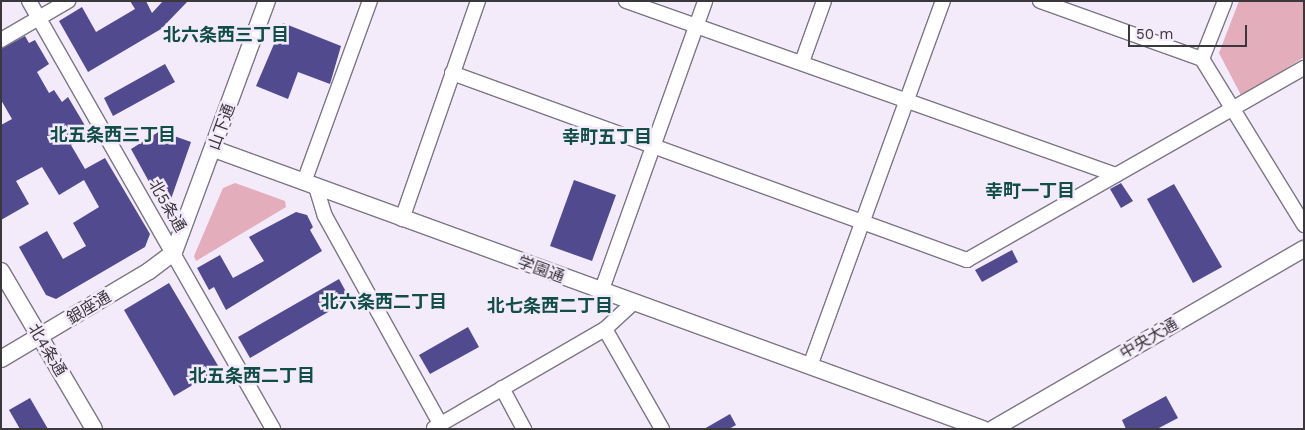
<!DOCTYPE html>
<meta charset="utf-8">
<style>
body{margin:0}
#map{position:relative;width:1305px;height:430px;overflow:hidden;background:#f4ebfa;font-family:"Work Sans","Noto Sans JP",sans-serif}
div>[style]{position:absolute}
[style*='--x']{left:calc(var(--x)*1px);top:calc(var(--y)*1px);width:calc(var(--w)*1px);rotate:calc(var(--a)*1deg)}
.green>*{inset:0;background:#e3adbc}
.building>*{inset:0;background:#514a8e}
.roads{filter:drop-shadow(1px 0 #7d7683) drop-shadow(-1px 0 #7d7683) drop-shadow(0 1px #7d7683) drop-shadow(0 -1px #7d7683)}
.minor>*{height:14px;margin:-7px;padding:0 7px;transform-origin:7px;border-radius:7px;background:#fff}
.tertiary>*{height:16px;margin:-8px;padding:0 8px;transform-origin:8px;border-radius:8px;background:#fff}
span{translate:-50% -50%;white-space:nowrap;text-align:center;line-height:1.15;-webkit-text-stroke:5px #f4ebfa;paint-order:stroke}
.street-label{font-size:16px;color:#3a373d}
.neighbourhood-label{font-size:18px;color:#114e49;font-weight:700}
.frame{position:absolute;inset:0;border:2px solid #3a373d;pointer-events:none}
.scale{position:absolute;left:1128px;top:25px;width:119px;height:22px;box-sizing:border-box;border:2px solid #3a373d;border-top:0;padding-left:6px;font-size:15px;line-height:18px;white-space:nowrap;color:#3a373d;-webkit-text-stroke:4px #f4ebfa;paint-order:stroke}
</style>
<div id="map">
<div class="green">
<i style="clip-path:polygon(1239px 1px,1304px 1px,1304px 57px,1242px 97px,1219px 53px)"></i>
<i style="clip-path:polygon(235px 183px,285px 201px,286px 207px,196px 261px,194px 256px,223px 188px)"></i>
</div>
<div class="building">
<i style="clip-path:polygon(130px 1px,146px 1px,152px 13px,163px 1px,188px 1px,161px 29px,88px 72px,59px 21px,82px 7px,96px 32px,135px 9px)"></i>
<i style="clip-path:polygon(283px 23px,341px 46px,330px 84px,298px 72px,288px 99px,256px 86px)"></i>
<i style="clip-path:polygon(25px 36px,29px 43px,35px 40px,49px 64px,37px 72px,49px 93px,54px 90px,62px 102px,68px 97px,90px 134px,71px 145px,85px 169px,105px 158px,150px 234px,145px 247px,56px 299px,46px 295px,19px 247px,47px 231px,63px 259px,86px 246px,73px 223px,99px 207px,84px 180px,59px 195px,42px 167px,16px 181px,29px 204px,1px 220px,1px 125px,12px 119px,1px 100px,1px 49px)"></i>
<i style="clip-path:polygon(165px 64px,175px 82px,113px 116px,104px 98px)"></i>
<i style="clip-path:polygon(160px 131px,191px 142px,171px 199px,159px 200px,131px 149px)"></i>
<i style="clip-path:polygon(574px 180px,616px 195px,592px 261px,550px 246px)"></i>
<i style="clip-path:polygon(1121px 183px,1133px 201px,1121px 208px,1110px 189px)"></i>
<i style="clip-path:polygon(1174px 184px,1222px 267px,1193px 283px,1147px 199px)"></i>
<i style="clip-path:polygon(296px 212px,307px 215px,313px 227px,310px 230px,322px 251px,226px 310px,214px 287px,209px 290px,197px 268px,220px 255px,233px 278px,264px 261px,249px 237px)"></i>
<i style="clip-path:polygon(1012px 250px,1018px 262px,982px 282px,975px 270px)"></i>
<i style="clip-path:polygon(339px 279px,350px 299px,250px 358px,238px 337px)"></i>
<i style="clip-path:polygon(169px 283px,220px 369px,174px 396px,124px 310px)"></i>
<i style="clip-path:polygon(468px 327px,479px 347px,430px 374px,419px 355px)"></i>
<i style="clip-path:polygon(1166px 396px,1178px 418px,1157px 429px,1126px 429px,1122px 420px)"></i>
<i style="clip-path:polygon(30px 398px,48px 429px,20px 429px,9px 410px)"></i>
<i style="clip-path:polygon(730px 414px,736px 425px,729px 429px,704px 429px)"></i>
</div>
<div class="roads">
<div class="minor">
<i style="--x:29;--y:1;--w:493;--a:60.3"></i>
<i style="--x:626;--y:1;--w:520;--a:19.55"></i>
<i style="--x:1040;--y:1;--w:172;--a:19.7"></i>
<i style="--x:1202;--y:59;--w:195;--a:58.4"></i>
<i style="--x:1;--y:40;--w:78;--a:-30.2"></i>
<i style="--x:1202;--y:59;--w:62;--a:-68.4"></i>
<i style="--x:802;--y:62;--w:65;--a:-70.2"></i>
<i style="--x:452;--y:73;--w:548;--a:19.96"></i>
<i style="--x:967;--y:260;--w:388;--a:-29.7"></i>
<i style="--x:304;--y:182;--w:193;--a:-70"></i>
<i style="--x:316;--y:187;--w:30;--a:73"></i>
<i style="--x:325;--y:216;--w:239;--a:61"></i>
<i style="--x:402;--y:219;--w:231;--a:-70.8"></i>
<i style="--x:601;--y:292;--w:309;--a:-70.3"></i>
<i style="--x:605;--y:329;--w:115;--a:60.3"></i>
<i style="--x:810;--y:366;--w:388;--a:-70"></i>
<i style="--x:502;--y:388;--w:47;--a:61.8"></i>
<i style="--x:434;--y:428;--w:198;--a:-30.1"></i>
<i style="--x:605;--y:329;--w:37;--a:-43"></i>
</div>
<div class="tertiary">
<i style="--x:214;--y:149;--w:818;--a:20.01"></i>
<i style="--x:1;--y:271;--w:183;--a:59.5"></i>
<i style="--x:1;--y:359;--w:172;--a:-30.7"></i>
<i style="--x:149;--y:271;--w:31;--a:-37"></i>
<i style="--x:174;--y:252;--w:268;--a:-69.7"></i>
<i style="--x:993;--y:429;--w:359;--a:-30.1"></i>
</div>
</div>
<div class="street-label">
<span style="left:222px;top:127px;rotate:-70deg">山下通</span>
<span style="left:167px;top:206px;rotate:60deg">北5条通</span>
<span style="left:541px;top:270px;rotate:20deg">学園通</span>
<span style="left:89px;top:308px;rotate:-31deg">銀座通</span>
<span style="left:1149px;top:339px;rotate:-30deg">中央大通</span>
<span style="left:47px;top:350px;rotate:59deg">北4条通</span>
</div>
<div class="neighbourhood-label">
<span style="left:226px;top:35px">北六条西三丁目</span>
<span style="left:113px;top:135px">北五条西三丁目</span>
<span style="left:607px;top:137px">幸町五丁目</span>
<span style="left:1030px;top:191px">幸町一丁目</span>
<span style="left:384px;top:302px">北六条西二丁目</span>
<span style="left:550px;top:306px">北七条西二丁目</span>
<span style="left:252px;top:376px">北五条西二丁目</span>
</div>
<div class="frame"></div>
<div class="scale">50 m</div>
</div>
